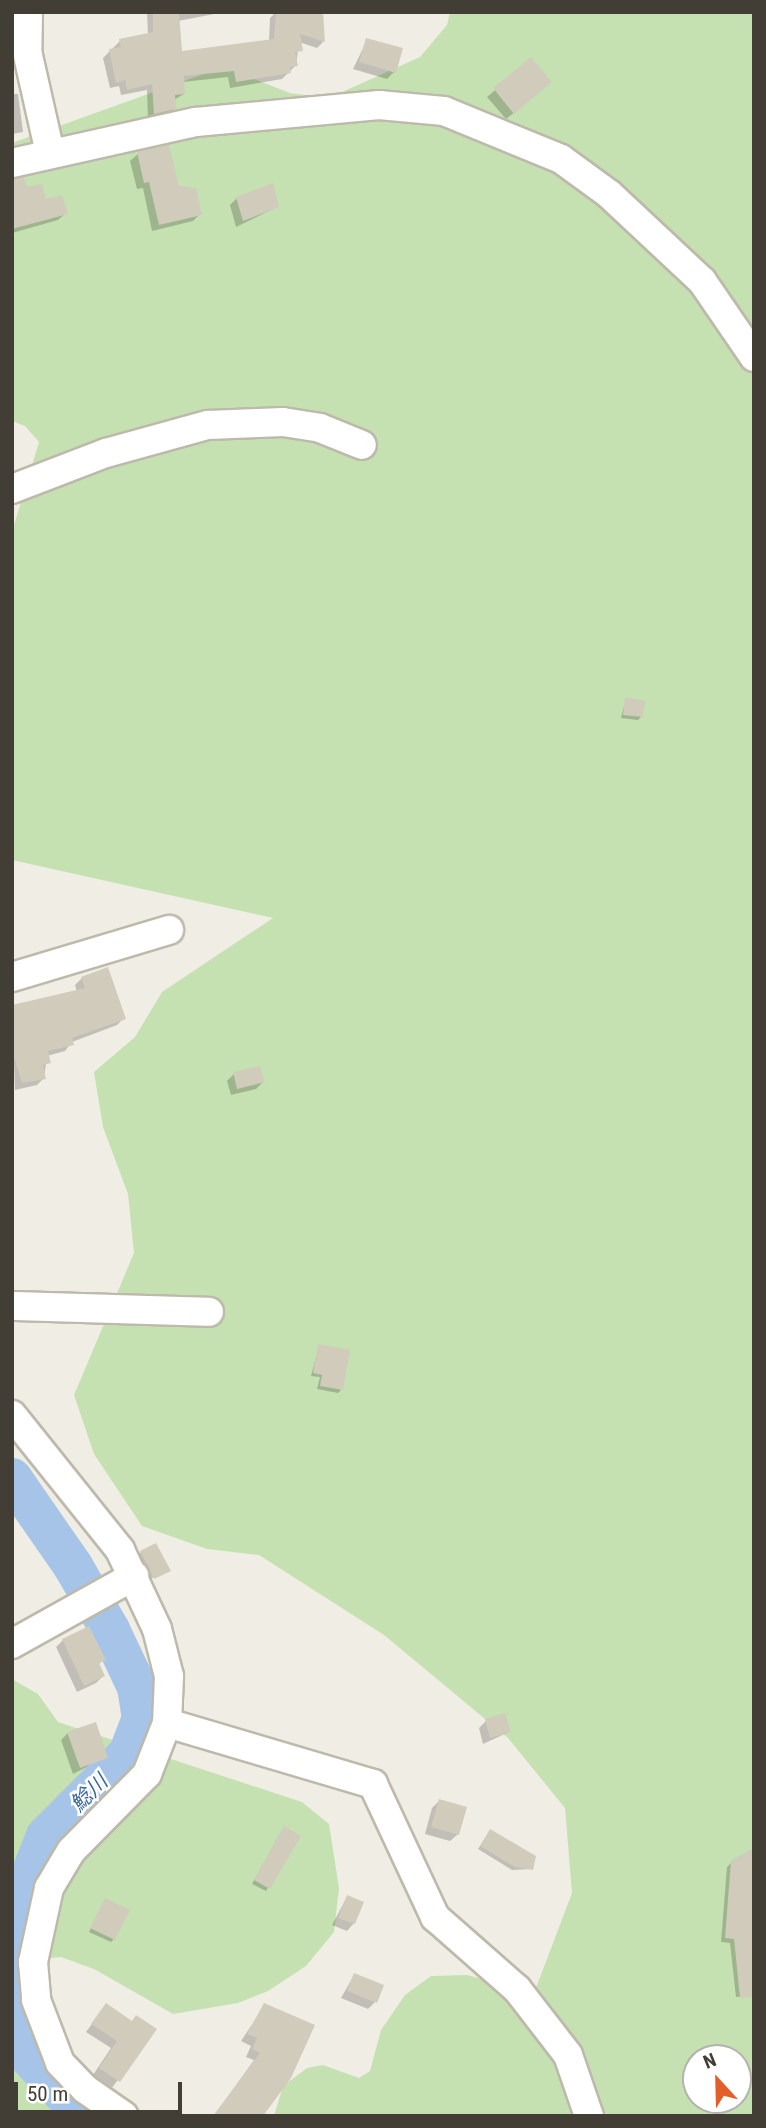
<!DOCTYPE html>
<meta charset="utf-8">
<style>
body{margin:0}
#map{position:relative;width:766px;height:2128px;overflow:hidden;background:#f0eee4;font-family:"Roboto Condensed","Noto Sans JP",sans-serif}
div>[style]{position:absolute}
[style*='--x']{left:calc(var(--x)*1px);top:calc(var(--y)*1px);width:calc(var(--w)*1px);rotate:calc(var(--a)*1deg)}
.green>*{inset:0;background:#c5e1b1}
.shadow>*{inset:0;background:#0003}
.river>*{height:40px;margin:-20px;padding:0 20px;transform-origin:20px;border-radius:20px;background:#a6c4e7}
.building>*{inset:0;background:#d0cbbb}
.roads{filter:drop-shadow(2px 0 #bdb9ab) drop-shadow(-2px 0 #bdb9ab) drop-shadow(0 2px #bdb9ab) drop-shadow(0 -2px #bdb9ab)}
.minor>*{height:28px;margin:-14px;padding:0 14px;transform-origin:14px;border-radius:14px;background:#fff}
span{translate:-50% -50%;white-space:nowrap;text-align:center;line-height:1.15;-webkit-text-stroke:5px #fff;paint-order:stroke}
.water-label{font-size:21px;color:#3a68a1;font-style:italic}
.frame{position:absolute;inset:0;border:14px solid #423e35;pointer-events:none}
.north{position:absolute;left:682px;top:2044px;width:70px;height:70px;box-sizing:border-box;background:#fff;border:2px solid #b3b2ae;border-radius:50%;rotate:338deg;font-size:19px;font-weight:700;line-height:28px;text-align:center;color:#423e35}
.north::after{content:'';display:block;margin:auto;width:24px;height:32px;background:#e35e29;clip-path:polygon(50% 0,100% 100%,50% 72%,0 100%)}
.scale{position:absolute;left:14px;top:2082px;width:168px;height:32px;box-sizing:border-box;border:4px solid #423e35;border-top:0;padding-left:9px;font-size:21px;line-height:24px;white-space:nowrap;color:#423e35;-webkit-text-stroke:5px #fff;paint-order:stroke}
</style>
<div id="map">
<div class="green">
<i style="clip-path:polygon(evenodd,450px 12px,754px 12px,754px 2116px,274px 2116px,283px 2086px,307px 2068px,323px 2065px,359px 2078px,370px 2071px,381px 2030px,405px 1995px,431px 1976px,467px 1975px,534px 1993px,572px 1893px,565px 1808px,508px 1738px,384px 1635px,259px 1555px,207px 1549px,142px 1526px,94px 1454px,74px 1395px,134px 1253px,128px 1194px,103px 1127px,94px 1072px,135px 1037px,162px 992px,273px 918px,12px 860px,12px 532px,39px 442px,25px 426px,12px 421px,12px 143px,209px 72px,233px 71px,290px 93px,329px 98px,420px 57px,447px 25px,450px 12px,696px 2058px,738px 2058px,738px 2100px,696px 2100px,696px 2058px)"></i>
<i style="clip-path:polygon(12px 1679px,38px 1694px,58px 1722px,302px 1802px,329px 1824px,339px 1888px,334px 1932px,306px 1966px,268px 1991px,238px 2003px,173px 2014px,94px 1969px,61px 1957px,12px 1962px)"></i>
<i style="clip-path:polygon(12px 2065px,36px 2065px,57px 2101px,50px 2116px,12px 2116px)"></i>
</div>
<div class="shadow">
<i style="clip-path:polygon(147px 12px,225px 12px,178px 21px,180px 53px,269px 42px,270px 18px,276px 12px,321px 12px,323px 42px,317px 48px,299px 42px,296px 65px,282px 79px,230px 88px,228px 77px,183px 82px,184px 94px,174px 100px,174px 109px,168px 115px,148px 120px,147px 90px,121px 95px,119px 86px,110px 88px,103px 58px,120px 41px,148px 35px)"></i>
<i style="clip-path:polygon(367px 40px,394px 72px,387px 79px,353px 69px)"></i>
<i style="clip-path:polygon(531px 59px,543px 89px,506px 119px,487px 97px)"></i>
<i style="clip-path:polygon(12px 94px,18px 94px,23px 132px,12px 134px)"></i>
<i style="clip-path:polygon(138px 154px,178px 187px,200px 214px,193px 221px,152px 231px,143px 188px,137px 189px,130px 161px)"></i>
<i style="clip-path:polygon(12px 180px,45px 201px,66px 213px,58px 220px,12px 233px)"></i>
<i style="clip-path:polygon(237px 198px,277px 207px,236px 227px,230px 205px)"></i>
<i style="clip-path:polygon(626px 699px,641px 717px,638px 720px,621px 718px)"></i>
<i style="clip-path:polygon(82px 978px,124px 1018px,117px 1025px,72px 1042px,65px 1051px,47px 1056px,44px 1078px,37px 1085px,15px 1090px,12px 1008px,77px 992px,75px 985px)"></i>
<i style="clip-path:polygon(234px 1074px,263px 1082px,256px 1089px,231px 1095px,227px 1081px)"></i>
<i style="clip-path:polygon(319px 1346px,341px 1390px,338px 1393px,317px 1389px,320px 1377px,311px 1376px)"></i>
<i style="clip-path:polygon(141px 1552px,167px 1571px,150px 1579px,138px 1556px)"></i>
<i style="clip-path:polygon(63px 1640px,104px 1659px,98px 1665px,103px 1676px,96px 1683px,77px 1692px,56px 1647px)"></i>
<i style="clip-path:polygon(486px 1721px,509px 1732px,483px 1744px,479px 1728px)"></i>
<i style="clip-path:polygon(68px 1733px,106px 1757px,73px 1774px,61px 1740px)"></i>
<i style="clip-path:polygon(439px 1801px,458px 1834px,450px 1841px,425px 1834px,432px 1808px)"></i>
<i style="clip-path:polygon(281px 1832px,298px 1836px,266px 1891px,252px 1884px)"></i>
<i style="clip-path:polygon(488px 1834px,531px 1869px,512px 1870px,478px 1849px)"></i>
<i style="clip-path:polygon(732px 1862px,754px 1996px,736px 1997px,730px 1943px,721px 1942px,727px 1867px)"></i>
<i style="clip-path:polygon(347px 1897px,354px 1923px,347px 1931px,332px 1925px)"></i>
<i style="clip-path:polygon(103px 1904px,114px 1939px,111px 1942px,89px 1932px)"></i>
<i style="clip-path:polygon(354px 1975px,375px 2002px,368px 2009px,341px 1998px)"></i>
<i style="clip-path:polygon(106px 2005px,131px 2022px,154px 2030px,112px 2088px,93px 2075px,111px 2048px,86px 2032px)"></i>
<i style="clip-path:polygon(265px 2005px,312px 2026px,214px 2116px,254px 2060px,246px 2057px,251px 2046px,241px 2041px)"></i>
</div>
<div class="river">
<i style="--x:12;--y:1478;--w:107;--a:55.3"></i>
<i style="--x:73;--y:1566;--w:74;--a:60"></i>
<i style="--x:110;--y:1630;--w:63;--a:64.7"></i>
<i style="--x:137;--y:1687;--w:31;--a:81"></i>
<i style="--x:142;--y:1718;--w:39;--a:111"></i>
<i style="--x:128;--y:1754;--w:116;--a:135"></i>
<i style="--x:46;--y:1836;--w:73;--a:111.7"></i>
<i style="--x:19;--y:1904;--w:88;--a:92.6"></i>
<i style="--x:15;--y:1992;--w:50;--a:80.7"></i>
<i style="--x:23;--y:2041;--w:18;--a:68"></i>
<i style="--x:30;--y:2058;--w:79;--a:47"></i>
</div>
<div class="building">
<i style="clip-path:polygon(153px 12px,179px 12px,182px 51px,274px 39px,276px 12px,323px 12px,325px 42px,300px 34px,303px 51px,295px 52px,298px 66px,290px 67px,291px 73px,236px 82px,234px 71px,184px 76px,185px 94px,175px 95px,176px 109px,154px 114px,152px 84px,127px 90px,125px 80px,116px 83px,109px 49px,121px 47px,119px 39px,153px 32px)"></i>
<i style="clip-path:polygon(366px 38px,403px 48px,396px 73px,359px 62px)"></i>
<i style="clip-path:polygon(531px 57px,552px 82px,514px 114px,493px 88px)"></i>
<i style="clip-path:polygon(169px 145px,179px 186px,196px 188px,202px 215px,159px 225px,149px 182px,144px 183px,137px 152px)"></i>
<i style="clip-path:polygon(24px 177px,27px 187px,42px 184px,46px 199px,62px 195px,68px 214px,12px 229px,12px 179px)"></i>
<i style="clip-path:polygon(273px 183px,279px 207px,243px 221px,236px 197px)"></i>
<i style="clip-path:polygon(625px 697px,645px 701px,643px 717px,623px 715px)"></i>
<i style="clip-path:polygon(108px 967px,126px 1019px,72px 1038px,74px 1045px,48px 1051px,51px 1063px,43px 1065px,46px 1079px,22px 1083px,12px 1051px,12px 1005px,85px 988px,81px 977px)"></i>
<i style="clip-path:polygon(260px 1066px,265px 1082px,237px 1089px,233px 1072px)"></i>
<i style="clip-path:polygon(318px 1344px,350px 1350px,343px 1390px,320px 1386px,322px 1375px,313px 1373px)"></i>
<i style="clip-path:polygon(156px 1543px,171px 1571px,154px 1579px,140px 1551px)"></i>
<i style="clip-path:polygon(89px 1626px,106px 1660px,99px 1663px,105px 1676px,84px 1686px,62px 1639px)"></i>
<i style="clip-path:polygon(505px 1713px,511px 1732px,490px 1738px,485px 1719px)"></i>
<i style="clip-path:polygon(96px 1722px,108px 1758px,80px 1768px,67px 1732px)"></i>
<i style="clip-path:polygon(439px 1799px,467px 1807px,459px 1835px,431px 1827px)"></i>
<i style="clip-path:polygon(284px 1826px,301px 1836px,270px 1889px,254px 1880px)"></i>
<i style="clip-path:polygon(490px 1829px,536px 1856px,533px 1870px,515px 1867px,480px 1846px)"></i>
<i style="clip-path:polygon(754px 1848px,754px 1997px,740px 1998px,734px 1939px,725px 1938px,731px 1860px)"></i>
<i style="clip-path:polygon(347px 1895px,364px 1902px,355px 1924px,338px 1918px)"></i>
<i style="clip-path:polygon(105px 1898px,130px 1910px,115px 1940px,90px 1928px)"></i>
<i style="clip-path:polygon(354px 1973px,384px 1985px,377px 2003px,347px 1991px)"></i>
<i style="clip-path:polygon(106px 2003px,132px 2021px,136px 2015px,157px 2029px,120px 2082px,99px 2068px,117px 2041px,91px 2024px)"></i>
<i style="clip-path:polygon(264px 2003px,315px 2025px,291px 2078px,263px 2116px,213px 2116px,260px 2053px,252px 2049px,257px 2038px,247px 2034px)"></i>
</div>
<div class="roads">
<div class="minor">
<i style="--x:28;--y:12;--w:39;--a:91"></i>
<i style="--x:27;--y:51;--w:105;--a:77.3"></i>
<i style="--x:12;--y:163;--w:189;--a:-12.6"></i>
<i style="--x:196;--y:122;--w:184;--a:-5.3"></i>
<i style="--x:379;--y:105;--w:65;--a:5.3"></i>
<i style="--x:444;--y:111;--w:126;--a:22.3"></i>
<i style="--x:561;--y:159;--w:59;--a:36.1"></i>
<i style="--x:609;--y:194;--w:127;--a:43.1"></i>
<i style="--x:702;--y:281;--w:92;--a:55.6"></i>
<i style="--x:12;--y:489;--w:101;--a:-21"></i>
<i style="--x:106;--y:453;--w:106;--a:-15.4"></i>
<i style="--x:208;--y:425;--w:75;--a:-2.3"></i>
<i style="--x:283;--y:422;--w:37;--a:9"></i>
<i style="--x:320;--y:428;--w:45;--a:22"></i>
<i style="--x:12;--y:977;--w:164;--a:-16.7"></i>
<i style="--x:12;--y:1306;--w:197;--a:1.7"></i>
<i style="--x:12;--y:1415;--w:173;--a:51.3"></i>
<i style="--x:120;--y:1550;--w:87;--a:64.9"></i>
<i style="--x:157;--y:1629;--w:49;--a:75.7"></i>
<i style="--x:169;--y:1676;--w:47;--a:92.4"></i>
<i style="--x:167;--y:1723;--w:55;--a:111.4"></i>
<i style="--x:147;--y:1774;--w:108;--a:134.6"></i>
<i style="--x:71;--y:1851;--w:43;--a:120.7"></i>
<i style="--x:49;--y:1888;--w:76;--a:102.2"></i>
<i style="--x:33;--y:1962;--w:38;--a:85"></i>
<i style="--x:36;--y:2000;--w:67;--a:69.1"></i>
<i style="--x:60;--y:2063;--w:36;--a:46"></i>
<i style="--x:85;--y:2089;--w:47;--a:34.7"></i>
<i style="--x:12;--y:1644;--w:140;--a:-29.1"></i>
<i style="--x:167;--y:1723;--w:215;--a:16.5"></i>
<i style="--x:373;--y:1784;--w:147;--a:65"></i>
<i style="--x:435;--y:1917;--w:109;--a:41.3"></i>
<i style="--x:517;--y:1989;--w:83;--a:52.3"></i>
<i style="--x:568;--y:2055;--w:65;--a:71"></i>
</div>
</div>
<div class="water-label">
<span style="left:89px;top:1793px;rotate:-45deg">鯰川</span>
</div>
<div class="frame"></div>
<div class="north">N</div>
<div class="scale">50 m</div>
</div>
